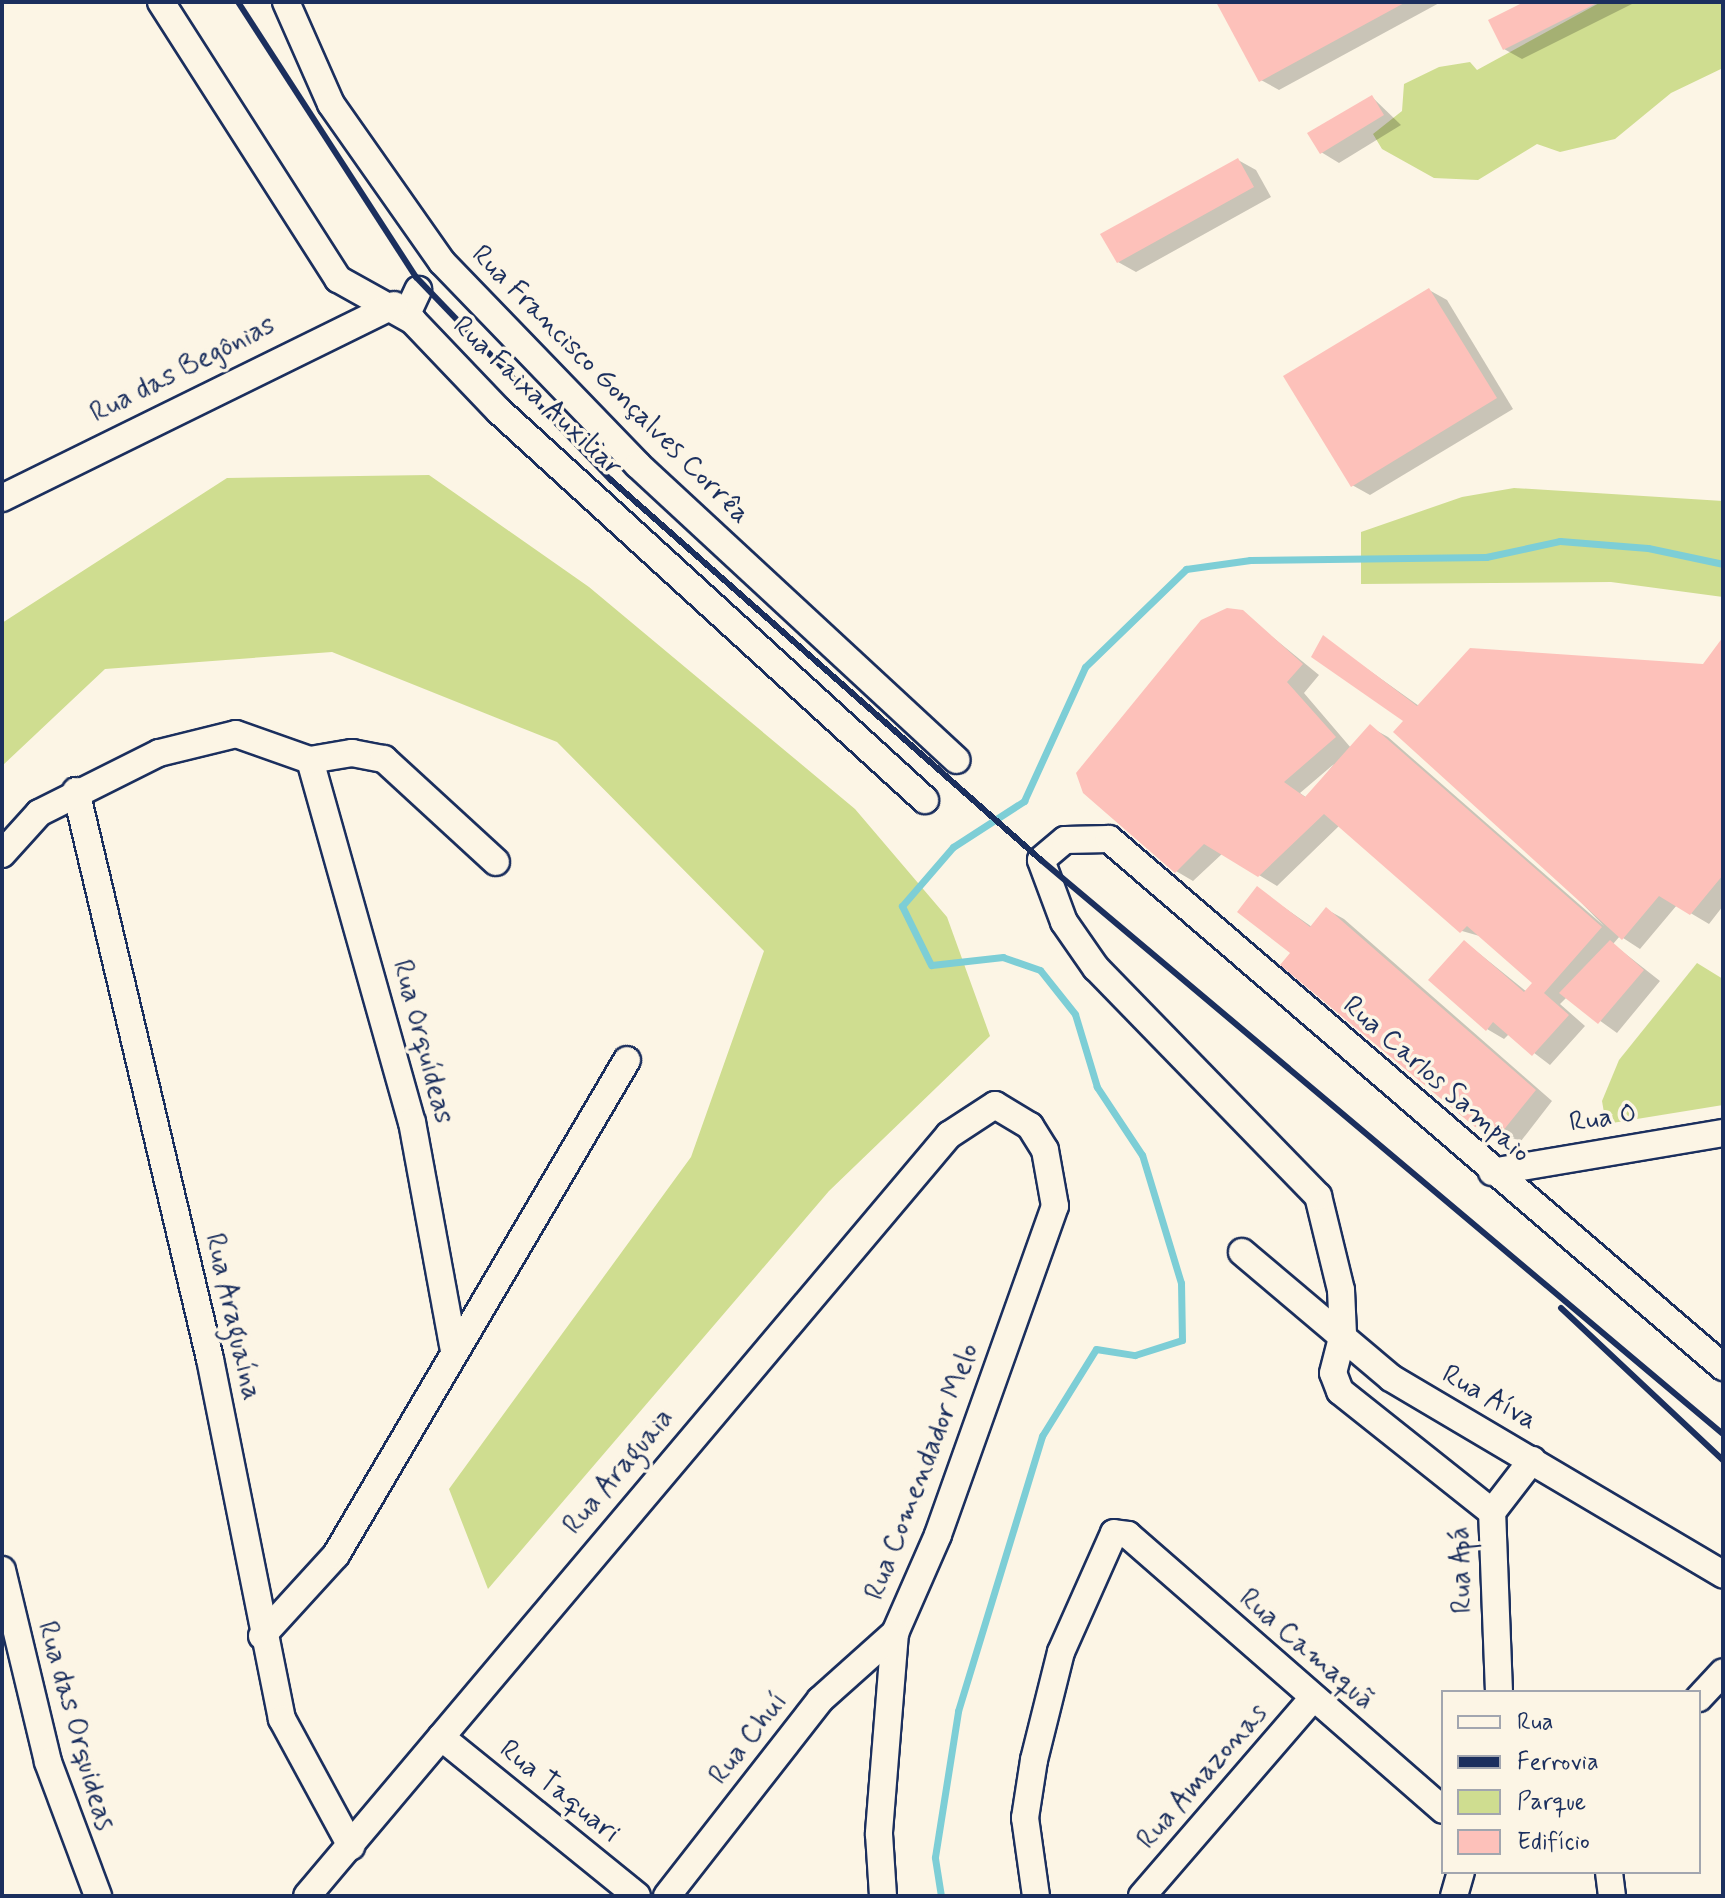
<!DOCTYPE html>
<meta charset="utf-8">
<style>
body{margin:0}
#map{position:relative;width:1725px;height:1898px;overflow:hidden;background:#fcf5e5;font-family:Mynerve,sans-serif}
div>[style]{position:absolute}
[style*='--x']{left:calc(var(--x)*1px);top:calc(var(--y)*1px);width:calc(var(--w)*1px);rotate:calc(var(--a)*1deg)}
.green>*{inset:0;background:#cfdd90}
.shadow>*{inset:0;background:#0003}
.stream>*{height:7px;margin:-3.5px;padding:0 3.5px;transform-origin:3.5px;border-radius:3.5px;background:#7dced6}
.building>*{inset:0;background:#fdc1ba}
.roads{filter:drop-shadow(2px 0 #1b2f5e) drop-shadow(-2px 0 #1b2f5e) drop-shadow(0 2px #1b2f5e) drop-shadow(0 -2px #1b2f5e)}
.street>*{height:26px;margin:-13px;padding:0 13px;transform-origin:13px;border-radius:13px;background:#fcf5e5}
.rail>*{height:6px;margin:-3px;padding:0 3px;transform-origin:3px;border-radius:3px;background:#1b2f5e}
span{translate:-50% -50%;white-space:nowrap;text-align:center;line-height:1.15;-webkit-text-stroke:7px #fcf5e5;paint-order:stroke}
.street-label{font-size:28px;color:#1b2f5e}
.frame{position:absolute;inset:0;border:4px solid #1b2f5e;pointer-events:none}
.legend{position:absolute;left:1441px;top:1690px;width:260px;height:184px;box-sizing:border-box;background:#fcf5e5;border:2px solid #a2a6af;margin:0;padding:10px 14px;list-style:none;font-size:24px;color:#1b2f5e}
.legend li{display:flex;align-items:center;gap:16px;height:40px}
.legend b{width:40px;border:2px solid #a2a6af}
</style>
<div id="map">
<div class="green">
<i style="clip-path:polygon(1601px 2px,1723px 2px,1723px 68px,1671px 93px,1615px 139px,1560px 152px,1537px 144px,1478px 180px,1434px 178px,1382px 149px,1373px 134px,1402px 111px,1404px 84px,1439px 67px,1470px 62px,1477px 70px)"></i>
<i style="clip-path:polygon(429px 475px,589px 587px,855px 809px,947px 917px,990px 1036px,829px 1191px,488px 1589px,449px 1489px,691px 1157px,764px 951px,557px 742px,332px 652px,105px 669px,2px 766px,2px 623px,227px 478px)"></i>
<i style="clip-path:polygon(1514px 488px,1723px 501px,1723px 597px,1611px 582px,1361px 584px,1361px 532px,1462px 497px)"></i>
<i style="clip-path:polygon(1697px 963px,1723px 979px,1723px 1105px,1606px 1124px,1602px 1101px,1619px 1060px)"></i>
</div>
<div class="shadow">
<i style="clip-path:polygon(1218px 2px,1441px 2px,1279px 90px,1261px 80px)"></i>
<i style="clip-path:polygon(1528px 2px,1636px 2px,1522px 59px,1504px 49px)"></i>
<i style="clip-path:polygon(1372px 97px,1401px 125px,1339px 163px,1321px 152px)"></i>
<i style="clip-path:polygon(1238px 160px,1256px 170px,1271px 197px,1136px 272px,1118px 262px)"></i>
<i style="clip-path:polygon(1429px 290px,1447px 300px,1513px 409px,1370px 495px,1352px 485px)"></i>
<i style="clip-path:polygon(evenodd,1242px 612px,1319px 675px,1304px 693px,1351px 748px,1370px 727px,1388px 737px,1604px 926px,1324px 638px,1419px 706px,1703px 666px,1723px 640px,1723px 906px,1709px 924px,1677px 905px,1640px 949px,1620px 936px,1613px 944px,1660px 981px,1617px 1033px,1567px 997px,1560px 1004px,1585px 1026px,1550px 1065px,1509px 1034px,1504px 1039px,1487px 1029px,1465px 942px,1527px 992px,1535px 983px,1483px 937px,1462px 931px,1340px 825px,1277px 886px,1223px 853px,1193px 881px,1176px 871px,1242px 612px,1334px 764px,1307px 798px,1300px 793px,1334px 764px)"></i>
<i style="clip-path:polygon(1258px 889px,1312px 927px,1326px 909px,1344px 919px,1552px 1101px,1521px 1141px,1476px 1126px,1293px 952px)"></i>
</div>
<div class="stream">
<i style="--x:941;--y:1896;--w:39;--a:-99"></i>
<i style="--x:935;--y:1857;--w:148;--a:-81"></i>
<i style="--x:958;--y:1711;--w:288;--a:-73"></i>
<i style="--x:1042;--y:1436;--w:102;--a:-58.2"></i>
<i style="--x:1096;--y:1349;--w:39;--a:9"></i>
<i style="--x:1135;--y:1355;--w:49;--a:-17.7"></i>
<i style="--x:1182;--y:1340;--w:57;--a:-91"></i>
<i style="--x:1181;--y:1283;--w:134;--a:-106.9"></i>
<i style="--x:1142;--y:1155;--w:82;--a:-123.5"></i>
<i style="--x:1097;--y:1087;--w:76;--a:-106.8"></i>
<i style="--x:1075;--y:1014;--w:56;--a:-128.5"></i>
<i style="--x:1040;--y:970;--w:39;--a:-161"></i>
<i style="--x:1003;--y:957;--w:72;--a:173.7"></i>
<i style="--x:931;--y:965;--w:66;--a:-116.2"></i>
<i style="--x:902;--y:906;--w:78;--a:-49.2"></i>
<i style="--x:953;--y:847;--w:85;--a:-32.9"></i>
<i style="--x:1024;--y:801;--w:147;--a:-65.5"></i>
<i style="--x:1085;--y:667;--w:141;--a:-44.1"></i>
<i style="--x:1186;--y:569;--w:65;--a:-8"></i>
<i style="--x:1250;--y:560;--w:236;--a:-0.7"></i>
<i style="--x:1486;--y:557;--w:76;--a:-12.2"></i>
<i style="--x:1560;--y:541;--w:88;--a:4.5"></i>
<i style="--x:1648;--y:548;--w:77;--a:12"></i>
</div>
<div class="building">
<i style="clip-path:polygon(1216px 2px,1406px 2px,1259px 82px)"></i>
<i style="clip-path:polygon(1524px 2px,1599px 2px,1503px 50px,1488px 20px)"></i>
<i style="clip-path:polygon(1372px 95px,1384px 115px,1320px 154px,1307px 133px)"></i>
<i style="clip-path:polygon(1238px 158px,1254px 187px,1117px 263px,1100px 234px)"></i>
<i style="clip-path:polygon(1429px 288px,1497px 398px,1351px 487px,1283px 376px)"></i>
<i style="clip-path:polygon(1227px 608px,1243px 610px,1303px 664px,1287px 682px,1336px 737px,1284px 782px,1305px 797px,1370px 724px,1602px 927px,1544px 993px,1569px 1015px,1532px 1056px,1493px 1022px,1486px 1031px,1428px 980px,1464px 940px,1524px 992px,1532px 983px,1467px 926px,1460px 933px,1324px 814px,1258px 877px,1204px 844px,1175px 873px,1083px 793px,1076px 773px,1201px 620px)"></i>
<i style="clip-path:polygon(1323px 635px,1417px 706px,1470px 648px,1703px 664px,1723px 637px,1723px 875px,1690px 915px,1659px 896px,1622px 940px,1393px 732px,1403px 721px,1311px 657px)"></i>
<i style="clip-path:polygon(1257px 886px,1310px 927px,1326px 907px,1536px 1090px,1502px 1132px,1475px 1127px,1280px 965px,1290px 953px,1237px 912px)"></i>
<i style="clip-path:polygon(1610px 940px,1644px 970px,1598px 1024px,1559px 993px)"></i>
</div>
<div class="roads">
<div class="street">
<i style="--x:161;--y:2;--w:329;--a:57.4"></i>
<i style="--x:338;--y:279;--w:86;--a:29.2"></i>
<i style="--x:413;--y:321;--w:124;--a:46.3"></i>
<i style="--x:499;--y:411;--w:577;--a:42.4"></i>
<i style="--x:286;--y:2;--w:111;--a:66.2"></i>
<i style="--x:331;--y:104;--w:193;--a:54.9"></i>
<i style="--x:442;--y:262;--w:282;--a:46"></i>
<i style="--x:638;--y:465;--w:434;--a:42.8"></i>
<i style="--x:406;--y:316;--w:29;--a:-65"></i>
<i style="--x:2;--y:498;--w:437;--a:-26.2"></i>
<i style="--x:310;--y:760;--w:376;--a:74.3"></i>
<i style="--x:412;--y:1122;--w:228;--a:79.6"></i>
<i style="--x:310;--y:760;--w:43;--a:-9.5"></i>
<i style="--x:352;--y:753;--w:33;--a:11"></i>
<i style="--x:384;--y:759;--w:152;--a:42.6"></i>
<i style="--x:76;--y:791;--w:584;--a:76.73"></i>
<i style="--x:210;--y:1359;--w:367;--a:78.7"></i>
<i style="--x:282;--y:1719;--w:145;--a:61.5"></i>
<i style="--x:2;--y:854;--w:55;--a:-47.9"></i>
<i style="--x:39;--y:813;--w:134;--a:-26.6"></i>
<i style="--x:159;--y:753;--w:79;--a:-13.9"></i>
<i style="--x:236;--y:734;--w:78;--a:19.4"></i>
<i style="--x:1492;--y:1172;--w:234;--a:-9.6"></i>
<i style="--x:1242;--y:1252;--w:195;--a:40.2"></i>
<i style="--x:1391;--y:1378;--w:386;--a:30.6"></i>
<i style="--x:1492;--y:1512;--w:194;--a:-141.5"></i>
<i style="--x:1340;--y:1391;--w:19;--a:-111"></i>
<i style="--x:1333;--y:1373;--w:40;--a:-75.6"></i>
<i style="--x:1343;--y:1334;--w:44;--a:-92.6"></i>
<i style="--x:1341;--y:1290;--w:97;--a:-103.7"></i>
<i style="--x:1318;--y:1196;--w:318;--a:-134.2"></i>
<i style="--x:1096;--y:968;--w:56;--a:-124.8"></i>
<i style="--x:1064;--y:922;--w:66;--a:-110.4"></i>
<i style="--x:1041;--y:860;--w:31;--a:-40"></i>
<i style="--x:1065;--y:840;--w:44;--a:-1.3"></i>
<i style="--x:1109;--y:839;--w:810;--a:40.69"></i>
<i style="--x:2;--y:1570;--w:197;--a:76.5"></i>
<i style="--x:48;--y:1762;--w:143;--a:69.5"></i>
<i style="--x:262;--y:1636;--w:110;--a:-47.6"></i>
<i style="--x:336;--y:1555;--w:574;--a:-59.55"></i>
<i style="--x:1499;--y:1692;--w:180;--a:-92.2"></i>
<i style="--x:1492;--y:1512;--w:66;--a:-52.4"></i>
<i style="--x:1699;--y:1698;--w:35;--a:-47"></i>
<i style="--x:441;--y:1737;--w:252;--a:39"></i>
<i style="--x:1609;--y:1872;--w:24;--a:83"></i>
<i style="--x:307;--y:1896;--w:996;--a:-49.85"></i>
<i style="--x:949;--y:1135;--w:55;--a:-33.1"></i>
<i style="--x:995;--y:1105;--w:41;--a:31"></i>
<i style="--x:1030;--y:1126;--w:28;--a:58"></i>
<i style="--x:1045;--y:1150;--w:57;--a:79.9"></i>
<i style="--x:1055;--y:1206;--w:349;--a:109.6"></i>
<i style="--x:938;--y:1535;--w:107;--a:113.7"></i>
<i style="--x:895;--y:1633;--w:202;--a:94.6"></i>
<i style="--x:879;--y:1834;--w:62;--a:86.3"></i>
<i style="--x:667;--y:1896;--w:249;--a:-52"></i>
<i style="--x:820;--y:1700;--w:101;--a:-41.8"></i>
<i style="--x:1036;--y:1896;--w:79;--a:-98"></i>
<i style="--x:1025;--y:1818;--w:59;--a:-81.2"></i>
<i style="--x:1034;--y:1760;--w:111;--a:-76"></i>
<i style="--x:1061;--y:1652;--w:130;--a:-66"></i>
<i style="--x:1114;--y:1533;--w:14;--a:8"></i>
<i style="--x:1128;--y:1535;--w:418;--a:41.1"></i>
<i style="--x:1142;--y:1896;--w:260;--a:-49.2"></i>
<i style="--x:1454;--y:1896;--w:25;--a:-74"></i>
</div>
</div>
<div class="rail">
<i style="--x:238;--y:2;--w:328;--a:57.1"></i>
<i style="--x:416;--y:277;--w:281;--a:46.2"></i>
<i style="--x:611;--y:480;--w:574;--a:41.47"></i>
<i style="--x:1041;--y:860;--w:891;--a:40.09"></i>
<i style="--x:1561;--y:1308;--w:222;--a:43.2"></i>
</div>
<div class="street-label">
<span style="left:183px;top:370px;rotate:-27deg">Rua das Begônias</span>
<span style="left:610px;top:385px;rotate:45deg">Rua Francisco Gonçalves Corrêa</span>
<span style="left:537px;top:397px;rotate:43deg">Rua Faixa Auxiliar</span>
<span style="left:422px;top:1042px;rotate:75deg">Rua Orquídeas</span>
<span style="left:1436px;top:1080px;rotate:41deg">Rua Carlos Sampaio</span>
<span style="left:1603px;top:1119px;rotate:-9deg">Rua O</span>
<span style="left:232px;top:1317px;rotate:77deg">Rua Araguaína</span>
<span style="left:1489px;top:1398px;rotate:29deg">Rua Aíva</span>
<span style="left:619px;top:1472px;rotate:-50deg">Rua Araguaia</span>
<span style="left:923px;top:1472px;rotate:-69deg">Rua Comendador Melo</span>
<span style="left:1462px;top:1570px;rotate:-92deg">Rua Apá</span>
<span style="left:1306px;top:1650px;rotate:41deg">Rua Camaquã</span>
<span style="left:75px;top:1726px;rotate:74deg">Rua das Orquideas</span>
<span style="left:749px;top:1739px;rotate:-52deg">Rua Chuí</span>
<span style="left:1203px;top:1777px;rotate:-49deg">Rua Amazonas</span>
<span style="left:559px;top:1792px;rotate:39deg">Rua Taquari</span>
</div>
<div class="frame"></div>
<ul class="legend">
<li><b style="height:10px;background:#fcf5e5"></b>Rua</li>
<li><b style="height:10px;background:#1b2f5e"></b>Ferrovia</li>
<li><b style="height:22px;background:#cfdd90"></b>Parque</li>
<li><b style="height:22px;background:#fdc1ba"></b>Edifício</li>
</ul>
</div>
